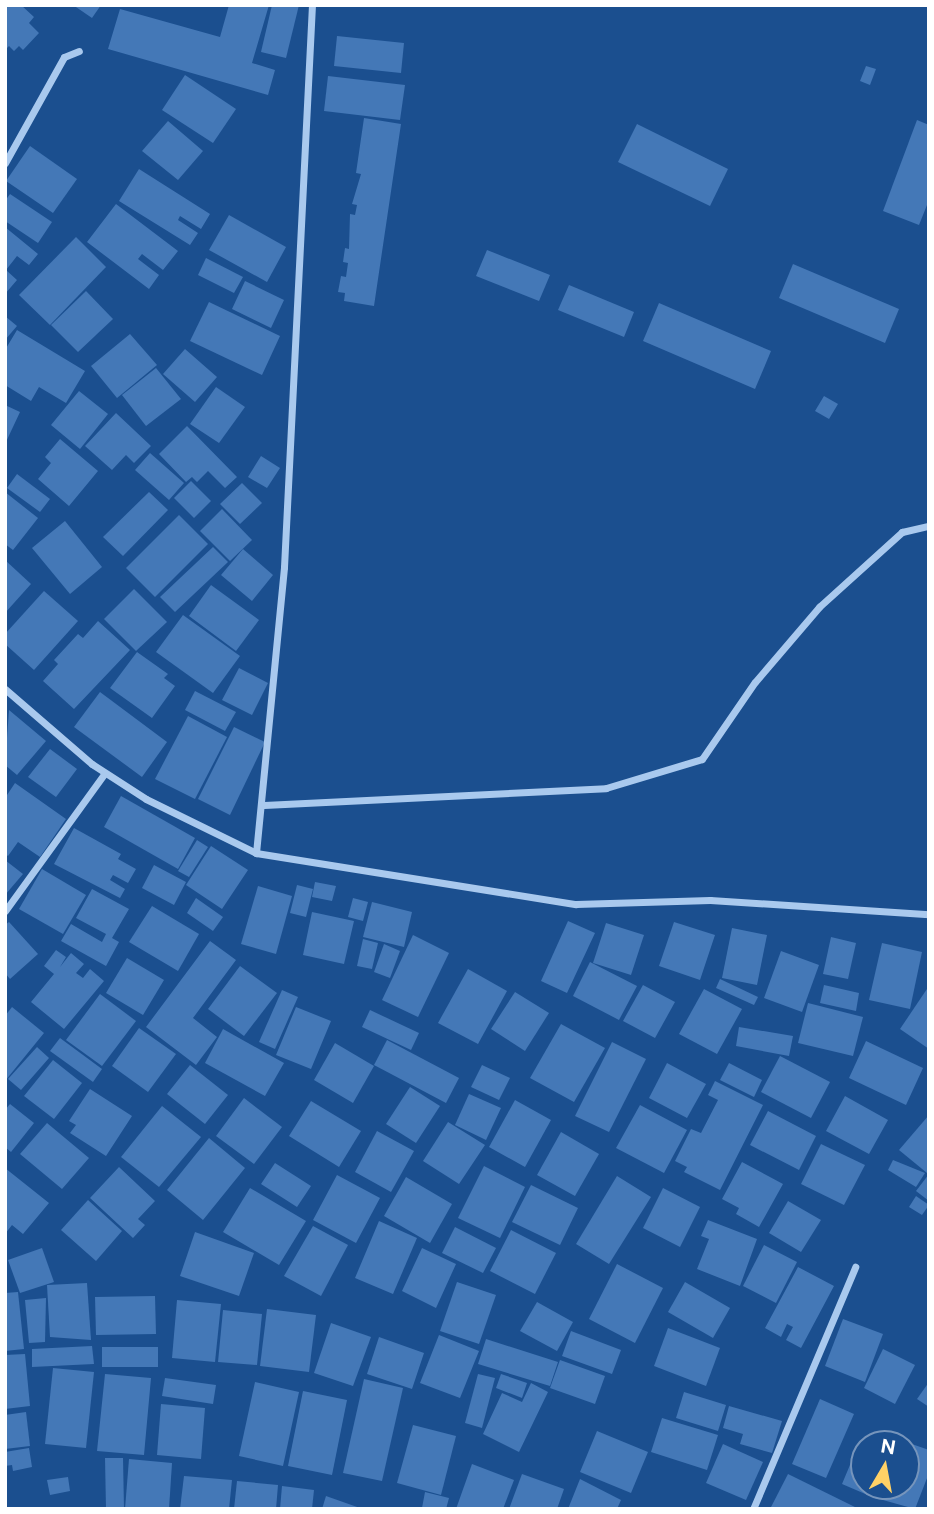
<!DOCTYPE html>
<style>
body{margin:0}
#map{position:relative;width:934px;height:1514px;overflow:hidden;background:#1b4f8f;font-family:"Public Sans",sans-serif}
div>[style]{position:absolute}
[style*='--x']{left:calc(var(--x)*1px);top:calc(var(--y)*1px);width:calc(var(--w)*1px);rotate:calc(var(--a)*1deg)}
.building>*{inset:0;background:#4478b7}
.minor>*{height:7px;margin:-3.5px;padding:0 3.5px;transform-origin:3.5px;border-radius:3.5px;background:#a9c9ee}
span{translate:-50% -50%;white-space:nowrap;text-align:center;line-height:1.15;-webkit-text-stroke:5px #1b4f8f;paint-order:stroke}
.frame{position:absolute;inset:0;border:7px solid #fff;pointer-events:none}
.north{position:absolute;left:850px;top:1430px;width:70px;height:70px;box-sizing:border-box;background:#1b4f8f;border:2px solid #7695bc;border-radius:50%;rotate:10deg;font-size:19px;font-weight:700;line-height:28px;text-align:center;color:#fff}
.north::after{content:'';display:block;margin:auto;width:24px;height:32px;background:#ffd166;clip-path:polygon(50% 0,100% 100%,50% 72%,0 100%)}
</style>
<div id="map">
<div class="building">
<i style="clip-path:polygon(5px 5px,21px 5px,34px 17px,29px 23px,39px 33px,23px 50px,19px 46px,14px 51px,9px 46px,5px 50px)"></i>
<i style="clip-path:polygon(73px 5px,101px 5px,92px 18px)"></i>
<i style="clip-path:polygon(229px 5px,269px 5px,252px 63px,275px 70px,268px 95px,108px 49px,120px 9px,220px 37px)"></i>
<i style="clip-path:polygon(272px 5px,299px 5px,286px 58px,261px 52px)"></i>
<i style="clip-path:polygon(337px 36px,404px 43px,401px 73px,334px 66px)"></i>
<i style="clip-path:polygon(866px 66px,876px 69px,870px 85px,860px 81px)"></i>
<i style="clip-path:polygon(185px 75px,236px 109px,213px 143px,162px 110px)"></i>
<i style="clip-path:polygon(328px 76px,405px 85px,400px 120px,324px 111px)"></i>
<i style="clip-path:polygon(364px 118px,401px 124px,374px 306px,344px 301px,345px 293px,338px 292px,341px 276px,346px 277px,348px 263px,343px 262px,345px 248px,349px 249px,350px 214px,355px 215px,357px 205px,352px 204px,361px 174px,356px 173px)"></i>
<i style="clip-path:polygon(917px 120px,929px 125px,929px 200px,919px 225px,883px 211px)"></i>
<i style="clip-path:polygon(168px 121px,203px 151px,178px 180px,142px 151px)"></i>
<i style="clip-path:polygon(637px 124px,728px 169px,710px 206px,618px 162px)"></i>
<i style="clip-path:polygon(30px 146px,77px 179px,53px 213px,6px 181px)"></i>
<i style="clip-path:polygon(139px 169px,210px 214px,201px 229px,180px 216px,178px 220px,198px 233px,190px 245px,119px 201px)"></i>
<i style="clip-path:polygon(10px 194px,52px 222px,38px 243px,5px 221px,5px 201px)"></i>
<i style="clip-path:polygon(116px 204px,178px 251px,163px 270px,142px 254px,138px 259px,159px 275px,149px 289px,87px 242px)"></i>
<i style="clip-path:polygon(229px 215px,286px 247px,267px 282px,209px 250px)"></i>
<i style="clip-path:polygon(5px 227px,38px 254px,29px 265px,17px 256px,6px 270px,17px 280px,5px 294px)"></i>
<i style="clip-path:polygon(76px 237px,106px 267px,50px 325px,19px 295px)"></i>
<i style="clip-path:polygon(487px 250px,550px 275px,539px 301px,476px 276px)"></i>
<i style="clip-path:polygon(206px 258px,243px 277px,234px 293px,198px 275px)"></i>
<i style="clip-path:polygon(793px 264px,899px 309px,885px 343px,779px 298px)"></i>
<i style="clip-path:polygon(245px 281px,284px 300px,271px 328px,232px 309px)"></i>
<i style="clip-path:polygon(569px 285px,634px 312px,624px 337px,558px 310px)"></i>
<i style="clip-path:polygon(86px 291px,113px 319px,78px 352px,51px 325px)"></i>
<i style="clip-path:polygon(209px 302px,280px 336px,262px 375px,190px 341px)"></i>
<i style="clip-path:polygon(659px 303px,771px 351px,755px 389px,643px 341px)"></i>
<i style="clip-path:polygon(5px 316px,17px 326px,5px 340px)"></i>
<i style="clip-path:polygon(17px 330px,85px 371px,66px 403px,39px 387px,31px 401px,5px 385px,5px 350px)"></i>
<i style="clip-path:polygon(130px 334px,157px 365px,117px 398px,91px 366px)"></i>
<i style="clip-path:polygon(185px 349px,217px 377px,195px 402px,163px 374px)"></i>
<i style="clip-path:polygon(156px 368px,181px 399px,146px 426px,122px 395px)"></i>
<i style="clip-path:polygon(216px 387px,245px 407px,219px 443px,190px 424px)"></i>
<i style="clip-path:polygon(79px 391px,108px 414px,80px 449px,51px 425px)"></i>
<i style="clip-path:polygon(824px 396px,838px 404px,829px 419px,815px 411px)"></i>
<i style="clip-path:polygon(5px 405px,20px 412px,5px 444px)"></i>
<i style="clip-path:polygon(116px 413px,151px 446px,134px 463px,126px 455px,112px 470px,85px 446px)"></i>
<i style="clip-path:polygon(187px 426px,237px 477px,225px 488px,208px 471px,197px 482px,192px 477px,186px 482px,159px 454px)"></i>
<i style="clip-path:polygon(60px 439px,98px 471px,69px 506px,38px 479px,51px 463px,45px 457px)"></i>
<i style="clip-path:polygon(150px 453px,184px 483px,169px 500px,135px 470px)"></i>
<i style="clip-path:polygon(261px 456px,280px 468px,267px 488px,248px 477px)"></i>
<i style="clip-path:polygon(17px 474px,50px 499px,40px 512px,7px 488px)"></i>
<i style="clip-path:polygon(191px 481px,211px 501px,194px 518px,174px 498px)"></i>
<i style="clip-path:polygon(242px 483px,262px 503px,240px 524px,220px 504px)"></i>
<i style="clip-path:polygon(5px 492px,38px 518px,13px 550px,5px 544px)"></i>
<i style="clip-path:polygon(149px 492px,168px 510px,123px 556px,103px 537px)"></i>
<i style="clip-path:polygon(222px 509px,252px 540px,230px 561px,200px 531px)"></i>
<i style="clip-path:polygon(179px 515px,208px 544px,155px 597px,126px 568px)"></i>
<i style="clip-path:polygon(65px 521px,102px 567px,70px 594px,32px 548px)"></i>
<i style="clip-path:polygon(213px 547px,228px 562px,175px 612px,160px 597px)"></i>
<i style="clip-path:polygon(243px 549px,273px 575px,252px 601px,221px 575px)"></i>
<i style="clip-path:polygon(5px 560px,31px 584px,5px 613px)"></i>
<i style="clip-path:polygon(211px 585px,259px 620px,236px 651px,189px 616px)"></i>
<i style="clip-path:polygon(134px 589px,167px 622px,136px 651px,104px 619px)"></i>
<i style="clip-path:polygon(44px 591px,78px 621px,34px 670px,5px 644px,5px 634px)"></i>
<i style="clip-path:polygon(183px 615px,240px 656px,213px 693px,156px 652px)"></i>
<i style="clip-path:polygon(98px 621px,130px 650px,74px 709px,43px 681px,58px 664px,54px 660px,78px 634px,83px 638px)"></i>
<i style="clip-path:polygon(137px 652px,168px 674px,164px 678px,175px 686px,152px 718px,110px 688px)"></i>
<i style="clip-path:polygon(239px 668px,268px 683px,252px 715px,222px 700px)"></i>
<i style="clip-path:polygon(195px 691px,236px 712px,225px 731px,185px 710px)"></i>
<i style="clip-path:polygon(100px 692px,167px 742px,142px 777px,74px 727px)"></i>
<i style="clip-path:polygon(9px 710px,46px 741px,17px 775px,5px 765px)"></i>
<i style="clip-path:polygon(188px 716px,227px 737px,195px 799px,155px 779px)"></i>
<i style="clip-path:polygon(234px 727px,265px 742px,230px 815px,198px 799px)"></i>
<i style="clip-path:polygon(50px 749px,77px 769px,56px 797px,28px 777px)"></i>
<i style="clip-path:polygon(15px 783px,66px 819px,40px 857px,18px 842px,8px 856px,5px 854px,5px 798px)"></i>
<i style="clip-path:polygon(121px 796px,195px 838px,178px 869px,104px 827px)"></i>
<i style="clip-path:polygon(74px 828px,121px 854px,118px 859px,136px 869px,128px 883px,113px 875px,110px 880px,125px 889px,120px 898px,54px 864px)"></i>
<i style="clip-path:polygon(197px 840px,208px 847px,189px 877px,178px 871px)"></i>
<i style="clip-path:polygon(211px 846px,248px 870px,222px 909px,186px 885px)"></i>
<i style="clip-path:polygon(5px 860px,23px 874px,5px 895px)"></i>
<i style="clip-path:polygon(154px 865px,186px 882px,174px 905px,142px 888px)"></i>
<i style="clip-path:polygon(42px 869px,86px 895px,63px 934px,19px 909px)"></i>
<i style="clip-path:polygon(315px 882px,336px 886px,332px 901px,312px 897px)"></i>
<i style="clip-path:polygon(297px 885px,313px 889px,306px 917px,290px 913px)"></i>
<i style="clip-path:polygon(258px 886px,292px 896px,276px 954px,241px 944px)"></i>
<i style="clip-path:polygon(92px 889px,129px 909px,112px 938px,119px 942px,106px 966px,61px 941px,71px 924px,102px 942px,106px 934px,76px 918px)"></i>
<i style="clip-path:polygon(196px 898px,223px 917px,213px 931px,187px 913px)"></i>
<i style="clip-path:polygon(353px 898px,368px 902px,363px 921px,348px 917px)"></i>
<i style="clip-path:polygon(372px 902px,412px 912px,404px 947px,363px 937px)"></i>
<i style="clip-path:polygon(152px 906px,199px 934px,178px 971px,129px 942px)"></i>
<i style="clip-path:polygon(312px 912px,354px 921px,344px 964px,303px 955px)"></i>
<i style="clip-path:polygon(568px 921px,595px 933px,567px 993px,541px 981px)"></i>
<i style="clip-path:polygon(9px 922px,38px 954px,10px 979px,5px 973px,5px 925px)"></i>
<i style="clip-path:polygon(674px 922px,715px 935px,700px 980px,659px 966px)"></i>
<i style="clip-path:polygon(606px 923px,644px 935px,631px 975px,593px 963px)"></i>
<i style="clip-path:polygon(732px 928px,767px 935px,757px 985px,722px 978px)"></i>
<i style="clip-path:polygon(413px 935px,449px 953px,418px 1017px,382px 1000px)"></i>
<i style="clip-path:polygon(831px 937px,856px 943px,848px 979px,823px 974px)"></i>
<i style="clip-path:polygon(363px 939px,378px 943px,372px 969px,357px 966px)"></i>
<i style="clip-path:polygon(210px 941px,236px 960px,193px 1018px,217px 1037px,196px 1065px,146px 1027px)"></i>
<i style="clip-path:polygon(882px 943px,922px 952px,910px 1009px,869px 1000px)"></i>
<i style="clip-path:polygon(384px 944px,400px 951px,390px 978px,374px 972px)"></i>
<i style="clip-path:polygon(56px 950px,66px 957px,60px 967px,71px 953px,84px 964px,76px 973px,83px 978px,90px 969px,104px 981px,64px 1029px,31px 1002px,54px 974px,44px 966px)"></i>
<i style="clip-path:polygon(781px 951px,819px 965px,802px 1012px,764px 998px)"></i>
<i style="clip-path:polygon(127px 958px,164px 980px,143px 1015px,106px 993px)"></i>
<i style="clip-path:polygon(590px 962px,637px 986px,619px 1020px,573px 996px)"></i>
<i style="clip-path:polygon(240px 966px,277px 993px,244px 1036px,208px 1009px)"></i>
<i style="clip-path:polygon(468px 969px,507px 991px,478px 1044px,438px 1023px)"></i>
<i style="clip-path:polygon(720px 979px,758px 997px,754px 1005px,716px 988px)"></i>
<i style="clip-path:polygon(643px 985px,675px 1002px,655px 1038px,623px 1021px)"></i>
<i style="clip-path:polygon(824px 985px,859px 993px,856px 1011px,820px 1003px)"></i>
<i style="clip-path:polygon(929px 986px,929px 1049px,900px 1029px)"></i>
<i style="clip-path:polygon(704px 989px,742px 1009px,717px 1054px,679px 1034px)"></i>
<i style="clip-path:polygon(282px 990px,298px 997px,275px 1049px,259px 1042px)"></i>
<i style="clip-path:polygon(515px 992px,549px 1013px,525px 1051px,491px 1029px)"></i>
<i style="clip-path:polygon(100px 994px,136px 1021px,102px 1066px,66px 1040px)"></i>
<i style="clip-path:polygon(808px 1003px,863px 1017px,853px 1056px,798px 1043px)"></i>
<i style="clip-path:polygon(12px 1007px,44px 1033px,5px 1081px,5px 1016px)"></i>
<i style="clip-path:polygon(296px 1007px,331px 1021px,311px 1069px,276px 1055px)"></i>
<i style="clip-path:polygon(370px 1010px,419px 1033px,411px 1050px,362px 1027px)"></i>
<i style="clip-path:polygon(561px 1024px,605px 1048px,574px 1102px,530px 1078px)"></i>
<i style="clip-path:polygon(739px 1027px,793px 1036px,789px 1056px,736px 1046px)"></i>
<i style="clip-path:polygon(139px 1028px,176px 1054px,148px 1092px,112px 1066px)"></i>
<i style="clip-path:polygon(223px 1029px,284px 1063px,265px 1096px,205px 1063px)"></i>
<i style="clip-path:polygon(60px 1038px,102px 1069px,93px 1082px,50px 1051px)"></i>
<i style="clip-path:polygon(387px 1040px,459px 1078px,446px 1103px,374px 1065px)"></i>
<i style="clip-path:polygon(866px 1041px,923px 1068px,906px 1105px,849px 1078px)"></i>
<i style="clip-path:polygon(612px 1042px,646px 1059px,609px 1132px,575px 1116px)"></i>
<i style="clip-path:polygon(335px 1043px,374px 1066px,353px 1103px,314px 1080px)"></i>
<i style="clip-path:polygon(37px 1047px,49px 1058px,21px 1090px,8px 1079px)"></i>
<i style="clip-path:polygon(780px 1056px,830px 1082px,811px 1118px,761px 1092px)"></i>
<i style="clip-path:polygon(53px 1060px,82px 1083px,54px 1119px,24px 1096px)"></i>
<i style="clip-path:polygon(667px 1063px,706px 1084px,687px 1118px,649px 1098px)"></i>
<i style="clip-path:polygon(729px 1063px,762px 1080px,754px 1097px,720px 1080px)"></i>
<i style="clip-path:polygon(190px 1065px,228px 1095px,205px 1124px,167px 1094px)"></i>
<i style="clip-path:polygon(482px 1065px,510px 1078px,499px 1100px,471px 1087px)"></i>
<i style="clip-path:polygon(715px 1081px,763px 1105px,720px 1190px,684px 1172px,687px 1167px,675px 1161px,691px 1129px,701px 1133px,718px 1100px,708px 1095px)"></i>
<i style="clip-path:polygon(410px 1087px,440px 1106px,416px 1143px,386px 1124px)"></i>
<i style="clip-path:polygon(90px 1089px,132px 1116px,106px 1156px,70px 1133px,76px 1125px,69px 1121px)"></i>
<i style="clip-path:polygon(469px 1094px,501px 1108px,486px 1140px,455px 1125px)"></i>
<i style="clip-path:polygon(845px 1096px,888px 1120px,869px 1154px,826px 1131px)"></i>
<i style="clip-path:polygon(244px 1098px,282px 1127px,254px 1164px,216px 1136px)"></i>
<i style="clip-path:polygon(515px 1100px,551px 1120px,525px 1167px,489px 1147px)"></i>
<i style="clip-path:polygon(311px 1101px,361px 1131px,339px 1167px,289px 1136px)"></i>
<i style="clip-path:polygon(10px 1104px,34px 1123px,11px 1152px,5px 1147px,5px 1110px)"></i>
<i style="clip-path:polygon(640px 1105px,687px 1130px,664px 1173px,616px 1148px)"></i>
<i style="clip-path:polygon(162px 1106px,201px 1137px,159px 1187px,121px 1157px)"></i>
<i style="clip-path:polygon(768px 1111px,816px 1136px,799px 1170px,750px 1145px)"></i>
<i style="clip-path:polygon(929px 1115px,929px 1171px,927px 1173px,899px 1150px)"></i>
<i style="clip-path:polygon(448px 1122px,485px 1145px,459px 1184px,423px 1161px)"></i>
<i style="clip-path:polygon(47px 1123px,89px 1158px,62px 1189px,20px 1154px)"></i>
<i style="clip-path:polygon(377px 1131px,414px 1151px,391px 1192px,355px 1172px)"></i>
<i style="clip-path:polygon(561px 1132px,599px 1154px,575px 1196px,537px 1175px)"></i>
<i style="clip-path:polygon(209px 1138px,245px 1168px,203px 1220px,167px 1190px)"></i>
<i style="clip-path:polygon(821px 1144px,865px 1165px,844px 1205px,801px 1184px)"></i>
<i style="clip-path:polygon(893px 1160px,925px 1173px,916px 1187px,888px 1170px)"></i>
<i style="clip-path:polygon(742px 1162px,783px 1184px,759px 1227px,736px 1214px,739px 1208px,722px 1199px)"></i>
<i style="clip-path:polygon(275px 1163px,311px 1186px,297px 1207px,261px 1184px)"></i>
<i style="clip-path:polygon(484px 1166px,525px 1187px,500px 1238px,458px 1218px)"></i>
<i style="clip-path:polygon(119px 1167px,155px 1201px,138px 1219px,145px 1225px,133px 1238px,90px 1198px)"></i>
<i style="clip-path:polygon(5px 1168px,49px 1203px,23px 1234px,12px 1225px,5px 1234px)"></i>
<i style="clip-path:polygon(929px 1174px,929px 1201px,916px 1191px)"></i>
<i style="clip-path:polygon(337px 1175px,380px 1198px,356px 1243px,313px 1220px)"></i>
<i style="clip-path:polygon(617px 1176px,651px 1197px,609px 1264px,576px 1244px)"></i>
<i style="clip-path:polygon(406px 1177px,452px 1204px,430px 1243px,384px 1216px)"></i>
<i style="clip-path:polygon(531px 1185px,578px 1208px,560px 1245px,512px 1222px)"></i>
<i style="clip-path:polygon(250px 1188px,306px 1221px,279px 1265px,223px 1232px)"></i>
<i style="clip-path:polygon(663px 1188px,700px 1207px,680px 1247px,643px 1228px)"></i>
<i style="clip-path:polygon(916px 1196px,929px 1205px,922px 1215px,909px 1207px)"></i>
<i style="clip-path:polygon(88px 1200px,122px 1231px,96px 1261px,61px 1230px)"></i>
<i style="clip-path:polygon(788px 1201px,821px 1220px,801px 1252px,769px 1233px)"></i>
<i style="clip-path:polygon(708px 1220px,757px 1239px,740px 1286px,697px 1269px,709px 1239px,701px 1236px)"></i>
<i style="clip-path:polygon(379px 1221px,417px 1238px,393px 1294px,355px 1278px)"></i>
<i style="clip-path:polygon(313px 1226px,348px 1245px,321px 1296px,284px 1276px)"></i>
<i style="clip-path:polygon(455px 1227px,496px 1248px,483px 1273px,442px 1253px)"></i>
<i style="clip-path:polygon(511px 1230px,556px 1253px,535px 1294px,490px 1271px)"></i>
<i style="clip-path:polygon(195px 1232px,254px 1253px,239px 1296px,180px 1276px)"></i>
<i style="clip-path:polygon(764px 1245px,797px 1262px,776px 1303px,743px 1286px)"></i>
<i style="clip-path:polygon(42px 1248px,54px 1282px,20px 1293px,8px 1260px)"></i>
<i style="clip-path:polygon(422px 1248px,456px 1264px,436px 1308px,402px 1291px)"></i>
<i style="clip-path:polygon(617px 1264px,663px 1288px,635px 1343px,589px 1319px)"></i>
<i style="clip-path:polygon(798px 1267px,834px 1286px,801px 1348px,786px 1340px,793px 1327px,787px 1324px,781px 1337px,765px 1328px)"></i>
<i style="clip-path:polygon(457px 1282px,496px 1295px,479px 1344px,440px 1331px)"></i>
<i style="clip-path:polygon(685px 1282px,730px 1308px,713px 1338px,668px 1312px)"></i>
<i style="clip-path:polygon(87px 1283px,91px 1340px,50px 1337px,47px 1285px)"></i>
<i style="clip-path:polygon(18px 1292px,24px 1349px,5px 1351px,5px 1293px)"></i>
<i style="clip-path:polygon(155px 1296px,156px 1334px,96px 1335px,95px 1297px)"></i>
<i style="clip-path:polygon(46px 1298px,45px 1342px,29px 1343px,25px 1300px)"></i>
<i style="clip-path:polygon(177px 1300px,221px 1304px,215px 1362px,172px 1358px)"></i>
<i style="clip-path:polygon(537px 1302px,573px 1322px,557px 1351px,520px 1331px)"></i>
<i style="clip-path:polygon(267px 1309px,316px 1315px,309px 1372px,260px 1366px)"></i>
<i style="clip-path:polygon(223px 1310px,262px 1314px,257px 1365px,218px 1362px)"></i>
<i style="clip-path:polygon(843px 1319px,883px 1334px,865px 1382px,825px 1366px)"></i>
<i style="clip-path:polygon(331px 1323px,371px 1337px,353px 1386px,314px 1373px)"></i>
<i style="clip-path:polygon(668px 1328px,720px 1348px,706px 1386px,654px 1366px)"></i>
<i style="clip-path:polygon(571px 1331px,621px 1350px,612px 1374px,562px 1356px)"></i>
<i style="clip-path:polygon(439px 1335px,479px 1351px,460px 1398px,420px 1383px)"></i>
<i style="clip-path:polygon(379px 1337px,424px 1353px,412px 1389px,367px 1374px)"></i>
<i style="clip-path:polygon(486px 1339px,558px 1362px,550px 1386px,478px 1364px)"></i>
<i style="clip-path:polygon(92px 1346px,94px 1364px,32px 1367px,32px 1349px)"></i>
<i style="clip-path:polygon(102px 1347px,158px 1347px,158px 1367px,102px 1367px)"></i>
<i style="clip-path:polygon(883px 1349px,915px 1365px,895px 1404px,864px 1388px)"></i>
<i style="clip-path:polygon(25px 1354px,30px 1406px,5px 1409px,5px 1355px)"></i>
<i style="clip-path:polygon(560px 1360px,605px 1376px,595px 1404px,550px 1388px)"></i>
<i style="clip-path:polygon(53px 1368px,94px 1372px,86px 1448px,45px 1444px)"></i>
<i style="clip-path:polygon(105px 1374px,151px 1378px,144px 1455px,97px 1451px)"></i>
<i style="clip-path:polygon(478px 1374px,495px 1378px,482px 1428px,465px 1423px)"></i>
<i style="clip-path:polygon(501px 1374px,527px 1383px,522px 1398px,496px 1388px)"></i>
<i style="clip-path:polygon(165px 1378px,216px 1385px,213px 1404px,162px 1396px)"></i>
<i style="clip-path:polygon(364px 1379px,403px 1388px,382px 1481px,343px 1473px)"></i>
<i style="clip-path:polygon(255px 1382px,299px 1392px,283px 1466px,239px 1456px)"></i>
<i style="clip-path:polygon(929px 1382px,929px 1407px,917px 1399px)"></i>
<i style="clip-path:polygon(531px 1383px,548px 1392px,519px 1452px,483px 1434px,502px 1393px,522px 1402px)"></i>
<i style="clip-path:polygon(303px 1391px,347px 1400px,332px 1475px,288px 1466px)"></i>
<i style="clip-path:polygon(684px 1392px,726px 1405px,718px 1431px,676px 1418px)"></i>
<i style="clip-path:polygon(820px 1399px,854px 1414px,826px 1478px,792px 1464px)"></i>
<i style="clip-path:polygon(161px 1404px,205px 1408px,201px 1459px,157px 1455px)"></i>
<i style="clip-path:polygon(729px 1406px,782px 1421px,772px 1453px,740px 1444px,743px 1434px,723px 1428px)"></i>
<i style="clip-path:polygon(26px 1412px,30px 1446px,5px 1449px,5px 1415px)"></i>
<i style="clip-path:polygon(662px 1418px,718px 1435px,707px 1470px,651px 1452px)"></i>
<i style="clip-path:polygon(413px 1425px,456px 1436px,441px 1495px,397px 1483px)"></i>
<i style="clip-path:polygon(597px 1431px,648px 1452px,631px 1493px,580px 1472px)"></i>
<i style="clip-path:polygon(860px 1441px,864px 1443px,864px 1486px,882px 1486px,877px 1499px,842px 1484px)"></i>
<i style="clip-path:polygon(906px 1442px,929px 1450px,929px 1473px,915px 1509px,883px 1500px,888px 1486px,906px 1486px)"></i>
<i style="clip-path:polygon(723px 1444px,763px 1462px,746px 1500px,706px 1483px)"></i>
<i style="clip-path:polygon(29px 1448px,32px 1467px,13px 1471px,12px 1465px,5px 1466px,5px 1452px)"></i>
<i style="clip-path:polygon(105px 1458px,123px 1458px,124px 1509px,106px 1509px)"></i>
<i style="clip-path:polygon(129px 1459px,172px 1463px,169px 1509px,125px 1509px)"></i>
<i style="clip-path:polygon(472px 1464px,514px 1480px,503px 1509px,456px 1509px)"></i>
<i style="clip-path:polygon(522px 1474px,564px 1489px,557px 1509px,509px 1509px)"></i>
<i style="clip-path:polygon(788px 1474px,859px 1509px,770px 1509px)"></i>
<i style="clip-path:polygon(184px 1476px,232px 1480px,229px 1509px,180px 1509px)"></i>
<i style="clip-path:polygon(68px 1477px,70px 1491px,50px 1495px,47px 1480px)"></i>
<i style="clip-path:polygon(580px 1479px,621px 1500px,617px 1509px,568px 1509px)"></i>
<i style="clip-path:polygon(237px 1481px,278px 1485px,276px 1509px,234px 1509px)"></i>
<i style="clip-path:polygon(282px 1486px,314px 1490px,312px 1509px,280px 1509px)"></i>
<i style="clip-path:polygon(425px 1492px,449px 1498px,446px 1509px,422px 1508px)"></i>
<i style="clip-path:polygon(326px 1496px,360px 1508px,360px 1509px,322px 1509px)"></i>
</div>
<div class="minor">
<i style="--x:5;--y:163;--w:121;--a:-60.9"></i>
<i style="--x:64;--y:57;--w:16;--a:-22"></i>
<i style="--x:5;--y:689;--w:115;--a:40.8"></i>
<i style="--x:92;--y:764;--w:64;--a:32.9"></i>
<i style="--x:146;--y:799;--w:123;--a:26.1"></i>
<i style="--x:256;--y:853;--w:324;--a:9.1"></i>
<i style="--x:576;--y:904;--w:134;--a:-1.7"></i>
<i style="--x:710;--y:900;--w:219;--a:3.7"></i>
<i style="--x:264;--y:805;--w:342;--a:-2.8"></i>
<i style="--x:606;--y:788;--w:100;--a:-16.8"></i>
<i style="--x:702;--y:759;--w:93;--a:-55.5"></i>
<i style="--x:755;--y:682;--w:99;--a:-49.5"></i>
<i style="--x:819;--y:607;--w:112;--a:-42.1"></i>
<i style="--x:902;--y:532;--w:28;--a:-13"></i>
<i style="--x:256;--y:853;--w:287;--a:-84.4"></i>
<i style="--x:284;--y:567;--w:563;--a:-87.15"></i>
<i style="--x:5;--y:911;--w:170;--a:-54.1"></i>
<i style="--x:753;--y:1509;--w:263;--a:-67.1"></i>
</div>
<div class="frame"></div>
<div class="north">N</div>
</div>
